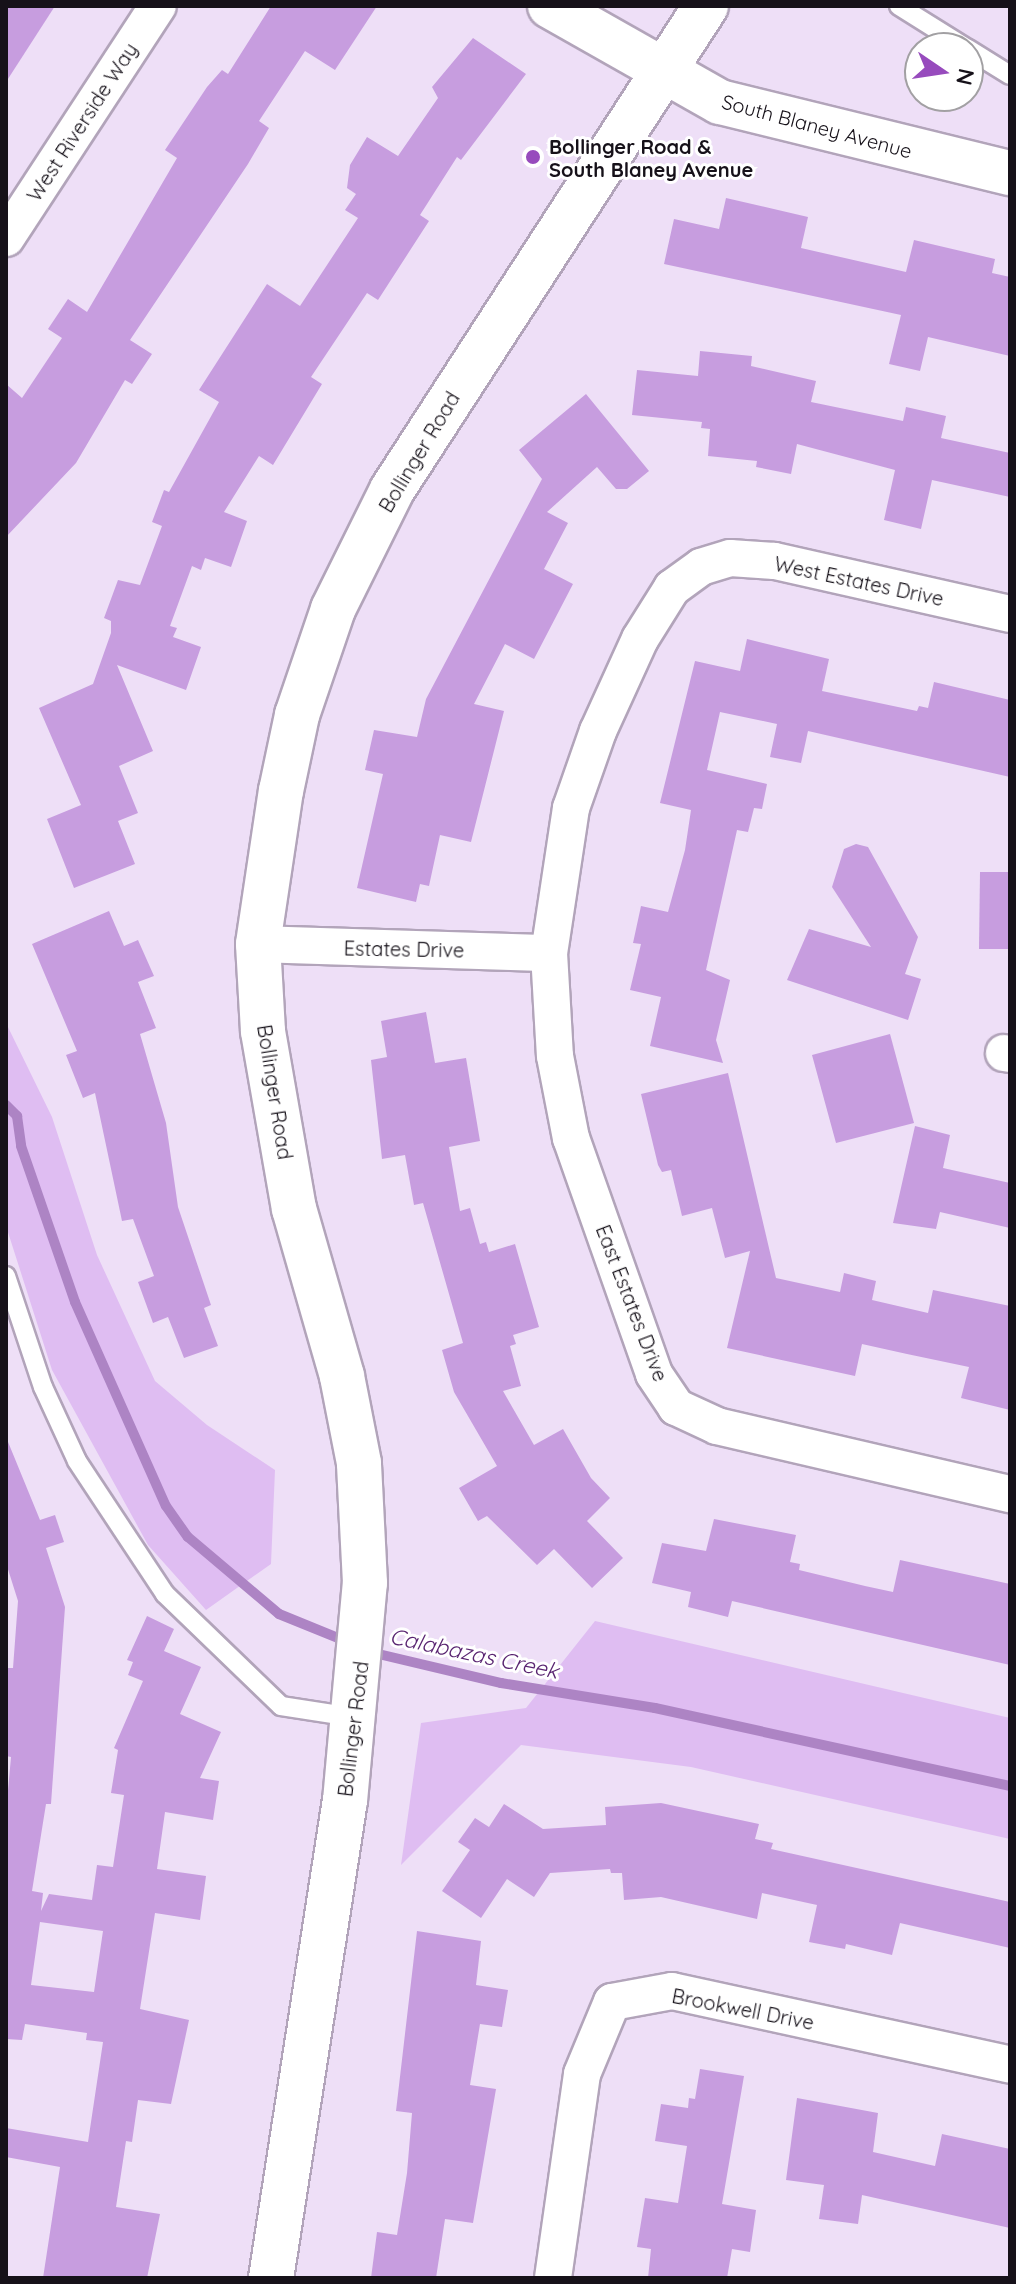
<!DOCTYPE html>
<style>
body{margin:0}
#map{position:relative;width:1016px;height:2284px;overflow:hidden;background:#eedff7;font-family:Quicksand,sans-serif}
div>[style]{position:absolute}
[style*='--x']{left:calc(var(--x)*1px);top:calc(var(--y)*1px);width:calc(var(--w)*1px);rotate:calc(var(--a)*1deg)}
.green>*{inset:0;background:#dfbdf2}
.stream>*{height:10px;margin:-5px;padding:0 5px;transform-origin:5px;border-radius:5px;background:#ad84c4}
.building>*{inset:0;background:#c79ddf}
.roads{filter:drop-shadow(2px 0 #b2a4ba) drop-shadow(-2px 0 #b2a4ba) drop-shadow(0 2px #b2a4ba) drop-shadow(0 -2px #b2a4ba)}
.lane>*{height:18px;margin:-9px;padding:0 9px;transform-origin:9px;border-radius:9px;background:#fff}
.street>*{height:36px;margin:-18px;padding:0 18px;transform-origin:18px;border-radius:18px;background:#fff}
.secondary>*{height:44px;margin:-22px;padding:0 22px;transform-origin:22px;border-radius:22px;background:#fff}
.dots>*{width:22px;height:22px;translate:-50% -50%;box-sizing:border-box;border:4px solid #fff;border-radius:50%}
span{translate:-50% -50%;white-space:nowrap;text-align:center;line-height:1.15;-webkit-text-stroke:6px #fff;paint-order:stroke}
.street-label{font-size:20px;color:#161119}
.poi-label{font-size:20px;color:#161119;font-weight:700}
.left{translate:0 -50%;text-align:left}
.water-label{font-size:22px;color:#592471;font-style:italic}
.frame{position:absolute;inset:0;border:8px solid #161119;pointer-events:none}
.north{position:absolute;left:904px;top:32px;width:80px;height:80px;box-sizing:border-box;background:#fff;border:2px solid #a2a0a3;border-radius:50%;rotate:103deg;font-size:22px;font-weight:700;line-height:32px;text-align:center;color:#161119}
.north::after{content:'';display:block;margin:auto;width:28px;height:36px;background:#974bbd;clip-path:polygon(50% 0,100% 100%,50% 72%,0 100%)}
</style>
<div id="map">
<div class="green">
<i style="clip-path:polygon(6px 1023px,52px 1117px,97px 1255px,155px 1381px,207px 1425px,275px 1470px,271px 1564px,206px 1610px,148px 1545px,52px 1370px,6px 1226px)"></i>
<i style="clip-path:polygon(595px 1621px,1010px 1718px,1010px 1839px,691px 1767px,521px 1745px,401px 1865px,421px 1723px,526px 1708px)"></i>
</div>
<div class="stream">
<i style="--x:6;--y:1105;--w:16;--a:45"></i>
<i style="--x:17;--y:1116;--w:30;--a:82"></i>
<i style="--x:21;--y:1146;--w:165;--a:70.9"></i>
<i style="--x:75;--y:1302;--w:223;--a:66"></i>
<i style="--x:166;--y:1506;--w:38;--a:55"></i>
<i style="--x:188;--y:1537;--w:119;--a:40.2"></i>
<i style="--x:279;--y:1614;--w:74;--a:22.1"></i>
<i style="--x:370;--y:1652;--w:135;--a:13.3"></i>
<i style="--x:501;--y:1683;--w:156;--a:9.2"></i>
<i style="--x:655;--y:1708;--w:363;--a:12.4"></i>
</div>
<div class="building">
<i style="clip-path:polygon(6px 6px,55px 6px,6px 82px)"></i>
<i style="clip-path:polygon(271px 6px,377px 6px,335px 70px,305px 51px,259px 121px,269px 128px,248px 164px,130px 340px,152px 354px,132px 384px,125px 380px,76px 463px,6px 537px,6px 384px,22px 398px,62px 338px,48px 329px,68px 299px,87px 312px,177px 158px,165px 150px,207px 87px,222px 70px,228px 74px)"></i>
<i style="clip-path:polygon(473px 38px,526px 74px,461px 160px,457px 157px,420px 215px,429px 221px,378px 300px,367px 293px,311px 377px,322px 384px,273px 465px,259px 456px,224px 512px,247px 521px,231px 567px,205px 558px,201px 570px,192px 566px,170px 626px,177px 628px,173px 637px,201px 647px,186px 690px,117px 665px,153px 751px,119px 766px,138px 813px,118px 821px,135px 864px,74px 888px,47px 819px,81px 805px,39px 708px,93px 684px,111px 633px,111px 621px,104px 618px,118px 580px,140px 585px,162px 526px,152px 522px,164px 490px,169px 492px,219px 402px,199px 390px,267px 284px,300px 306px,358px 218px,345px 210px,356px 194px,347px 188px,350px 165px,367px 137px,398px 156px,438px 98px,432px 87px)"></i>
<i style="clip-path:polygon(726px 198px,808px 217px,801px 248px,906px 272px,914px 240px,995px 259px,992px 273px,1010px 277px,1010px 356px,928px 337px,920px 371px,889px 364px,901px 315px,664px 264px,674px 219px,719px 229px)"></i>
<i style="clip-path:polygon(700px 351px,752px 356px,751px 366px,816px 381px,811px 402px,903px 421px,906px 407px,946px 416px,941px 438px,1010px 453px,1010px 497px,932px 480px,921px 529px,884px 520px,895px 470px,797px 444px,791px 474px,756px 467px,757px 461px,708px 456px,710px 429px,701px 428px,702px 422px,632px 415px,637px 370px,698px 376px)"></i>
<i style="clip-path:polygon(586px 394px,649px 471px,627px 489px,616px 489px,597px 467px,547px 512px,568px 523px,544px 569px,573px 584px,534px 659px,505px 644px,474px 704px,504px 711px,471px 842px,440px 835px,429px 886px,420px 884px,416px 902px,357px 888px,383px 774px,365px 770px,374px 730px,417px 737px,426px 699px,542px 479px,519px 450px)"></i>
<i style="clip-path:polygon(747px 639px,829px 659px,822px 691px,917px 711px,919px 706px,928px 708px,934px 682px,1010px 700px,1010px 777px,808px 731px,801px 763px,770px 757px,777px 724px,720px 712px,707px 770px,767px 784px,762px 809px,754px 808px,748px 832px,737px 830px,706px 970px,730px 980px,716px 1040px,723px 1063px,650px 1046px,661px 997px,630px 990px,641px 944px,633px 943px,641px 906px,668px 912px,685px 850px,691px 810px,660px 803px,695px 661px,740px 671px)"></i>
<i style="clip-path:polygon(856px 844px,868px 847px,918px 937px,905px 974px,921px 979px,908px 1020px,787px 980px,809px 929px,871px 947px,832px 887px,844px 849px)"></i>
<i style="clip-path:polygon(980px 872px,1010px 872px,1010px 949px,979px 949px)"></i>
<i style="clip-path:polygon(109px 911px,124px 946px,138px 940px,154px 976px,138px 982px,156px 1028px,140px 1034px,166px 1123px,178px 1207px,211px 1305px,204px 1308px,218px 1346px,184px 1358px,168px 1317px,153px 1323px,138px 1282px,154px 1276px,133px 1219px,122px 1221px,95px 1093px,83px 1098px,66px 1055px,77px 1051px,32px 944px)"></i>
<i style="clip-path:polygon(426px 1012px,435px 1063px,466px 1058px,480px 1141px,449px 1147px,460px 1211px,470px 1208px,480px 1244px,486px 1242px,489px 1252px,515px 1244px,539px 1327px,513px 1335px,516px 1344px,510px 1346px,521px 1386px,503px 1391px,534px 1445px,563px 1429px,591px 1478px,610px 1498px,587px 1521px,623px 1558px,592px 1588px,554px 1549px,537px 1565px,487px 1516px,478px 1521px,459px 1488px,497px 1466px,454px 1392px,442px 1350px,463px 1343px,423px 1203px,414px 1205px,405px 1155px,382px 1159px,371px 1060px,387px 1057px,381px 1021px)"></i>
<i style="clip-path:polygon(890px 1034px,914px 1123px,836px 1143px,812px 1055px)"></i>
<i style="clip-path:polygon(728px 1073px,776px 1278px,840px 1292px,844px 1273px,876px 1281px,872px 1300px,928px 1313px,933px 1290px,1010px 1306px,1010px 1410px,961px 1398px,969px 1367px,907px 1354px,862px 1344px,855px 1376px,727px 1348px,750px 1251px,725px 1258px,712px 1208px,682px 1216px,671px 1170px,662px 1172px,658px 1165px,641px 1094px)"></i>
<i style="clip-path:polygon(915px 1126px,950px 1135px,943px 1168px,1010px 1183px,1010px 1228px,940px 1212px,936px 1229px,893px 1223px)"></i>
<i style="clip-path:polygon(evenodd,6px 1437px,40px 1520px,55px 1515px,64px 1542px,46px 1548px,65px 1607px,51px 1804px,46px 1804px,32px 1891px,43px 1893px,41px 1911px,49px 1894px,92px 1900px,97px 1865px,113px 1867px,124px 1795px,111px 1793px,118px 1750px,114px 1748px,143px 1681px,128px 1675px,133px 1662px,127px 1660px,147px 1616px,174px 1629px,164px 1651px,201px 1667px,180px 1714px,221px 1732px,200px 1778px,219px 1781px,213px 1820px,165px 1812px,157px 1869px,206px 1876px,200px 1920px,155px 1913px,140px 2009px,189px 2020px,171px 2104px,138px 2100px,132px 2142px,126px 2141px,116px 2207px,160px 2214px,147px 2278px,43px 2278px,60px 2167px,6px 2157px,6px 2128px,88px 2142px,103px 2042px,86px 2040px,87px 2033px,25px 2024px,22px 2040px,6px 2039px,6px 1813px,11px 1757px,6px 1756px,6px 1668px,13px 1668px,18px 1601px,6px 1563px,6px 1437px,40px 1922px,103px 1931px,94px 1992px,31px 1985px,40px 1922px)"></i>
<i style="clip-path:polygon(714px 1519px,796px 1535px,790px 1562px,800px 1564px,799px 1570px,865px 1586px,893px 1592px,900px 1560px,1010px 1584px,1010px 1665px,732px 1601px,728px 1617px,688px 1607px,691px 1592px,652px 1583px,662px 1543px,706px 1551px)"></i>
<i style="clip-path:polygon(661px 1803px,759px 1824px,755px 1839px,773px 1843px,771px 1849px,1010px 1902px,1010px 1948px,900px 1923px,892px 1955px,846px 1944px,845px 1949px,809px 1942px,817px 1905px,762px 1893px,757px 1919px,661px 1897px,624px 1900px,622px 1873px,611px 1873px,610px 1869px,550px 1873px,534px 1897px,507px 1879px,481px 1918px,442px 1891px,470px 1850px,458px 1842px,475px 1818px,489px 1827px,504px 1804px,543px 1829px,606px 1825px,605px 1807px)"></i>
<i style="clip-path:polygon(417px 1931px,481px 1941px,476px 1985px,508px 1990px,502px 2027px,480px 2024px,470px 2085px,496px 2089px,473px 2223px,445px 2219px,436px 2278px,371px 2278px,377px 2232px,397px 2235px,407px 2173px,412px 2113px,396px 2111px)"></i>
<i style="clip-path:polygon(700px 2069px,744px 2076px,722px 2204px,756px 2210px,750px 2252px,732px 2249px,727px 2278px,648px 2278px,651px 2249px,637px 2247px,645px 2198px,678px 2203px,687px 2146px,655px 2141px,661px 2104px,688px 2108px,689px 2098px,695px 2099px)"></i>
<i style="clip-path:polygon(797px 2098px,878px 2113px,873px 2152px,935px 2166px,942px 2134px,1010px 2149px,1010px 2228px,862px 2195px,858px 2224px,819px 2219px,824px 2185px,786px 2180px)"></i>
</div>
<div class="roads">
<div class="lane">
<i style="--x:899;--y:6;--w:79;--a:32.1"></i>
<i style="--x:968;--y:49;--w:49;--a:31.8"></i>
<i style="--x:6;--y:1276;--w:117;--a:71.6"></i>
<i style="--x:43;--y:1387;--w:81;--a:65.3"></i>
<i style="--x:77;--y:1461;--w:159;--a:56.5"></i>
<i style="--x:165;--y:1594;--w:161;--a:44"></i>
<i style="--x:281;--y:1706;--w:72;--a:8.8"></i>
</div>
<div class="street">
<i style="--x:6;--y:238;--w:277;--a:-56.8"></i>
<i style="--x:1010;--y:614;--w:242;--a:-167.3"></i>
<i style="--x:774;--y:561;--w:44;--a:-176.1"></i>
<i style="--x:730;--y:558;--w:30;--a:163"></i>
<i style="--x:701;--y:567;--w:36;--a:144"></i>
<i style="--x:672;--y:588;--w:60;--a:122.1"></i>
<i style="--x:640;--y:639;--w:101;--a:114.5"></i>
<i style="--x:598;--y:731;--w:82;--a:109.3"></i>
<i style="--x:571;--y:808;--w:147;--a:98.6"></i>
<i style="--x:549;--y:953;--w:103;--a:86.7"></i>
<i style="--x:555;--y:1056;--w:84;--a:79"></i>
<i style="--x:571;--y:1138;--w:250;--a:70.6"></i>
<i style="--x:654;--y:1374;--w:40;--a:56"></i>
<i style="--x:676;--y:1407;--w:45;--a:24.9"></i>
<i style="--x:717;--y:1426;--w:301;--a:13.1"></i>
<i style="--x:258;--y:944;--w:291;--a:1.8"></i>
<i style="--x:1004;--y:1053;--w:6;--a:9"></i>
<i style="--x:553;--y:2278;--w:206;--a:-81.9"></i>
<i style="--x:582;--y:2074;--w:78;--a:-67.4"></i>
<i style="--x:612;--y:2002;--w:61;--a:-10.4"></i>
<i style="--x:672;--y:1991;--w:346;--a:12.3"></i>
</div>
<div class="secondary">
<i style="--x:550;--y:6;--w:195;--a:29.5"></i>
<i style="--x:720;--y:102;--w:299;--a:13.8"></i>
<i style="--x:271;--y:2278;--w:483;--a:-81.2"></i>
<i style="--x:345;--y:1801;--w:219;--a:-84.8"></i>
<i style="--x:365;--y:1583;--w:120;--a:-92.9"></i>
<i style="--x:359;--y:1463;--w:89;--a:-101.1"></i>
<i style="--x:342;--y:1376;--w:174;--a:-106"></i>
<i style="--x:294;--y:1209;--w:181;--a:-99.9"></i>
<i style="--x:263;--y:1031;--w:87;--a:-93.3"></i>
<i style="--x:258;--y:944;--w:155;--a:-81.5"></i>
<i style="--x:281;--y:791;--w:78;--a:-78.1"></i>
<i style="--x:297;--y:715;--w:112;--a:-71.2"></i>
<i style="--x:333;--y:609;--w:133;--a:-63.6"></i>
<i style="--x:392;--y:490;--w:577;--a:-57.03"></i>
</div>
</div>
<div class="dots">
<i style="left:533px;top:157px;background:#974bbd"></i>
</div>
<div class="street-label">
<span style="left:82px;top:122px;rotate:-57deg">West Riverside Way</span>
<span style="left:817px;top:126px;rotate:15deg">South Blaney Avenue</span>
<span style="left:419px;top:452px;rotate:-59deg">Bollinger Road</span>
<span style="left:859px;top:581px;rotate:12deg">West Estates Drive</span>
<span style="left:404px;top:949px;rotate:1deg">Estates Drive</span>
<span style="left:275px;top:1092px;rotate:81deg">Bollinger Road</span>
<span style="left:632px;top:1303px;rotate:69deg">East Estates Drive</span>
<span style="left:353px;top:1729px;rotate:-83deg">Bollinger Road</span>
<span style="left:743px;top:2009px;rotate:11deg">Brookwell Drive</span>
</div>
<div class="poi-label">
<span class="left" style="left:549px;top:158px">Bollinger Road &amp;<br>South Blaney Avenue</span>
</div>
<div class="water-label">
<span style="left:474px;top:1654px;rotate:12deg">Calabazas Creek</span>
</div>
<div class="frame"></div>
<div class="north">N</div>
</div>
